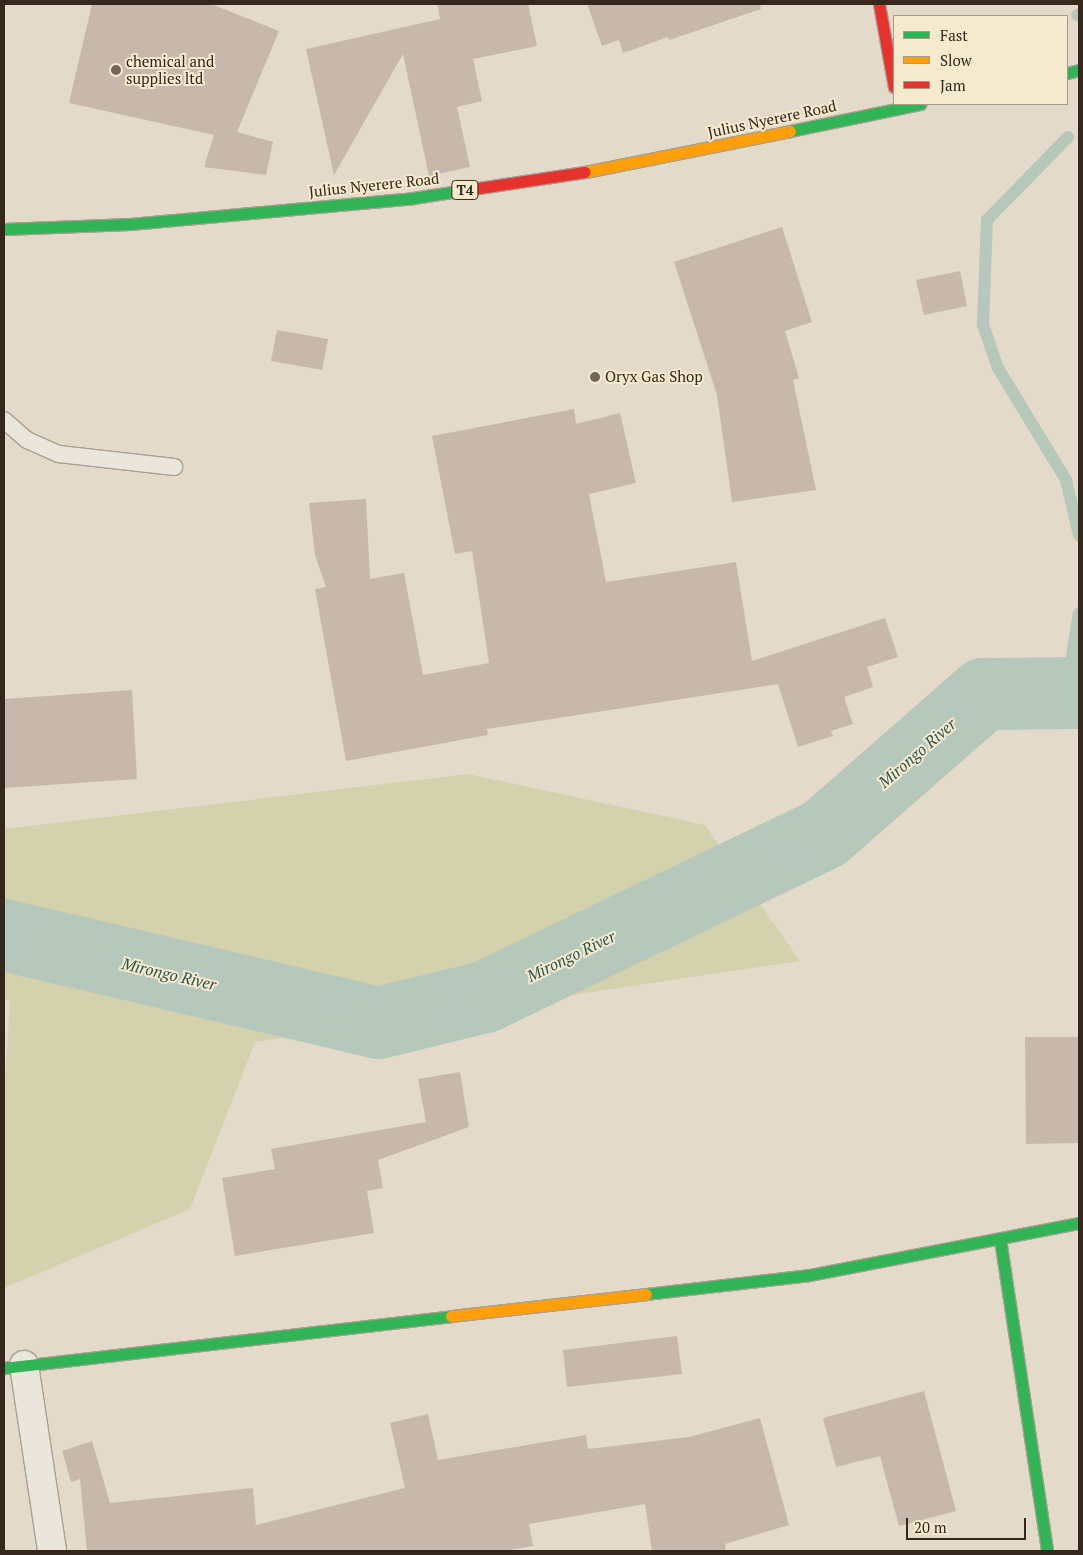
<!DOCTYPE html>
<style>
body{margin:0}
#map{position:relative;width:1083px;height:1555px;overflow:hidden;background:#e4daca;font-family:"PT Serif",serif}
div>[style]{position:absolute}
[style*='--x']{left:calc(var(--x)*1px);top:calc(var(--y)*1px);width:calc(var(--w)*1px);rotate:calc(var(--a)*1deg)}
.green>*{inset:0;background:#d4d2ac}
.stream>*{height:12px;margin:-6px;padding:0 6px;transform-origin:6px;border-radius:6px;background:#b6c7bc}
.river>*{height:72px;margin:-36px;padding:0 36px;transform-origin:36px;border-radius:36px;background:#b6c7bc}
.building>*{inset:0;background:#c7b8ab}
.roads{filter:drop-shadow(1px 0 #a89f93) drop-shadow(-1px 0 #a89f93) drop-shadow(0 1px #a89f93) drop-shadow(0 -1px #a89f93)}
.lane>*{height:16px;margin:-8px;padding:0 8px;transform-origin:8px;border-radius:8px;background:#ebe6dc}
.street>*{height:28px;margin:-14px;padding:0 14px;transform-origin:14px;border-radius:14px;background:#ebe6dc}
.fast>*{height:11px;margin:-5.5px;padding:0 5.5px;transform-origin:5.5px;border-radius:5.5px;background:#30b455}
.slow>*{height:11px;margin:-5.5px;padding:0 5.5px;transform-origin:5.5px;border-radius:5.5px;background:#ff9f0a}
.jam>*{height:11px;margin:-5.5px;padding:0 5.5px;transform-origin:5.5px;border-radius:5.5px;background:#e5322d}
.dots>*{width:14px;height:14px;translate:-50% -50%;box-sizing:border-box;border:2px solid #f5e9ce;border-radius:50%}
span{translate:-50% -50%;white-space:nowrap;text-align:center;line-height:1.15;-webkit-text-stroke:4px #f5e9ce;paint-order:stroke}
.shield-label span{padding:1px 4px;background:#f5e9ce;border:1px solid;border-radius:4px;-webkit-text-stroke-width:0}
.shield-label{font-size:14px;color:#35271c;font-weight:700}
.poi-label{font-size:15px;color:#35271c}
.left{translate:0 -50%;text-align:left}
.street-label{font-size:15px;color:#35271c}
.water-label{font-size:16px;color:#2b5551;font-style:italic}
.frame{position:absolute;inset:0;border:5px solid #35271c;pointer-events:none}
.legend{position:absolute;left:893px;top:15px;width:175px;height:90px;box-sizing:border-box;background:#f5e9ce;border:1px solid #a89b87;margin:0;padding:6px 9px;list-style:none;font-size:15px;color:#35271c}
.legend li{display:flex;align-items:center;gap:10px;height:25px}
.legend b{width:25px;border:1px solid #a89b87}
.scale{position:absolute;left:906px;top:1518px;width:120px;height:22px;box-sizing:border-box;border:2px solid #35271c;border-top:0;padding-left:6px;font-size:15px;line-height:18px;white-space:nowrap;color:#35271c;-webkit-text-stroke:4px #f5e9ce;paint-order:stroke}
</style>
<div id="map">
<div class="green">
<i style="clip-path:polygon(468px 774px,705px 825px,800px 961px,255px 1042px,190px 1209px,4px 1288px,4px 1098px,10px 1001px,4px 999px,4px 829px)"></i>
</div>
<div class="stream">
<i style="--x:1077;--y:15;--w:2;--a:-27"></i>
<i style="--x:1068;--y:137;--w:116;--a:134.3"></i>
<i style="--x:987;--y:220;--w:105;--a:92.2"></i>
<i style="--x:983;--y:325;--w:46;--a:70.8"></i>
<i style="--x:998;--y:368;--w:131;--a:58.7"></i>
<i style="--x:1066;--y:480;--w:57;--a:76.7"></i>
<i style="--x:1066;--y:693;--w:81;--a:-80.8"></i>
</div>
<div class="river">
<i style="--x:4;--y:935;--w:384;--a:13.2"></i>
<i style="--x:378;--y:1023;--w:110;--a:-13.7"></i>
<i style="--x:485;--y:997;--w:376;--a:-25.7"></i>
<i style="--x:824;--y:834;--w:213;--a:-41.2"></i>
<i style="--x:984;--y:694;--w:95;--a:-0.6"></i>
</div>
<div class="building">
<i style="clip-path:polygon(92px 4px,211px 4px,279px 31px,237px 132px,273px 142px,266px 175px,204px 167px,214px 135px,69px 103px)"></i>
<i style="clip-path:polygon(437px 4px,528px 4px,537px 46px,473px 59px,482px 101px,457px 107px,470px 167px,429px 176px,403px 54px,334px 175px,306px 49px,440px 19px)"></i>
<i style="clip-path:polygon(587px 4px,760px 4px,761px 9px,669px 40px,668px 37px,623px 53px,619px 40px,602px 46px)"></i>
<i style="clip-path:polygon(782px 227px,812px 322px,785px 331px,799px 378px,793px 380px,816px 490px,732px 502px,717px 395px,674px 262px)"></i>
<i style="clip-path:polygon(960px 271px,967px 306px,924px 315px,916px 280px)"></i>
<i style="clip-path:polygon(277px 330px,328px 339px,322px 370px,271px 361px)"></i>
<i style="clip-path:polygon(574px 409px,576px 424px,620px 413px,636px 483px,589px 494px,606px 582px,736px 562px,752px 661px,885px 618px,898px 657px,867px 667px,873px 687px,844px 697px,853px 724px,831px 731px,833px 736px,798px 747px,778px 684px,487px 729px,488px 735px,346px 761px,315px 589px,326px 587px,315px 555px,309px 503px,366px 499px,370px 579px,404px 573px,423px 675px,489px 663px,472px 551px,455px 554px,432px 436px)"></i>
<i style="clip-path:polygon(132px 690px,137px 779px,4px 788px,4px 699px)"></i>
<i style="clip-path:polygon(1025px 1037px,1078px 1037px,1079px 1143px,1026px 1144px)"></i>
<i style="clip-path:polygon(460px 1072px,469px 1127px,378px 1160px,383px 1188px,367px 1191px,374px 1233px,235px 1256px,222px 1178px,275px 1169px,271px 1149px,426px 1122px,418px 1079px)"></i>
<i style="clip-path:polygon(677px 1336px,682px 1374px,567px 1387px,563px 1350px)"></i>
<i style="clip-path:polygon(924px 1391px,956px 1511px,899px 1526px,880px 1456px,836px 1467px,823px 1418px)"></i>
<i style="clip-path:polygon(428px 1414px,438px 1460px,586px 1435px,588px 1449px,689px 1437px,760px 1418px,789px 1525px,725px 1544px,726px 1551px,652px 1551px,645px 1504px,529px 1524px,533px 1546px,504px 1551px,87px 1551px,80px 1479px,71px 1482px,62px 1451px,92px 1441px,110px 1503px,253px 1488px,256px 1525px,405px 1488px,390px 1423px)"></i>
</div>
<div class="roads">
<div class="lane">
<i style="--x:4;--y:420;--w:30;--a:41"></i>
<i style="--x:27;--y:440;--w:35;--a:24"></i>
<i style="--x:59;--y:454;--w:116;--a:6.4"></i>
</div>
<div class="street">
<i style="--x:24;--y:1365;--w:188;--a:81.4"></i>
</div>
<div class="fast">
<i style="--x:1067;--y:73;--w:12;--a:-14"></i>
<i style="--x:790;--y:131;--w:133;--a:-11.7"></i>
<i style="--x:4;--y:229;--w:126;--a:-2.3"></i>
<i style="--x:130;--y:224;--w:284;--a:-5.2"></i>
<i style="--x:413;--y:198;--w:47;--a:-8.7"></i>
<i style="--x:1000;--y:1239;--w:316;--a:81.4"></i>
<i style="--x:646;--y:1294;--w:164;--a:-6.6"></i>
<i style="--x:809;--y:1275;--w:275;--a:-10.9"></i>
<i style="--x:4;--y:1368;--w:450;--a:-6.6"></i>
</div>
<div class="slow">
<i style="--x:585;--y:172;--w:209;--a:-11.3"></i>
<i style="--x:451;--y:1316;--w:196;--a:-6.4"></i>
</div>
<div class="jam">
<i style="--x:879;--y:4;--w:84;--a:79.8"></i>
<i style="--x:459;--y:191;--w:127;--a:-8.6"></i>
</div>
</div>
<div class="dots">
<i style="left:116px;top:70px;background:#726659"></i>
<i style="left:595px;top:377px;background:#726659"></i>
</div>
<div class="shield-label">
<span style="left:465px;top:190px">T4</span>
</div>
<div class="poi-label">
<span class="left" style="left:126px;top:70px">chemical and<br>supplies ltd</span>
<span class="left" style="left:605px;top:377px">Oryx Gas Shop</span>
</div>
<div class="street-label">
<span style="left:772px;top:119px;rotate:-12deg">Julius Nyerere Road</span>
<span style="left:374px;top:185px;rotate:-6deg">Julius Nyerere Road</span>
</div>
<div class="water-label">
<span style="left:917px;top:753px;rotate:-41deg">Mirongo River</span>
<span style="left:571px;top:956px;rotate:-26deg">Mirongo River</span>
<span style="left:169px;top:974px;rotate:13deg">Mirongo River</span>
</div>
<div class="frame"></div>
<ul class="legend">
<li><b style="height:6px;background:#30b455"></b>Fast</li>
<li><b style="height:6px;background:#ff9f0a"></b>Slow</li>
<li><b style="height:6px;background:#e5322d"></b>Jam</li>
</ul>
<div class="scale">20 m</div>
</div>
